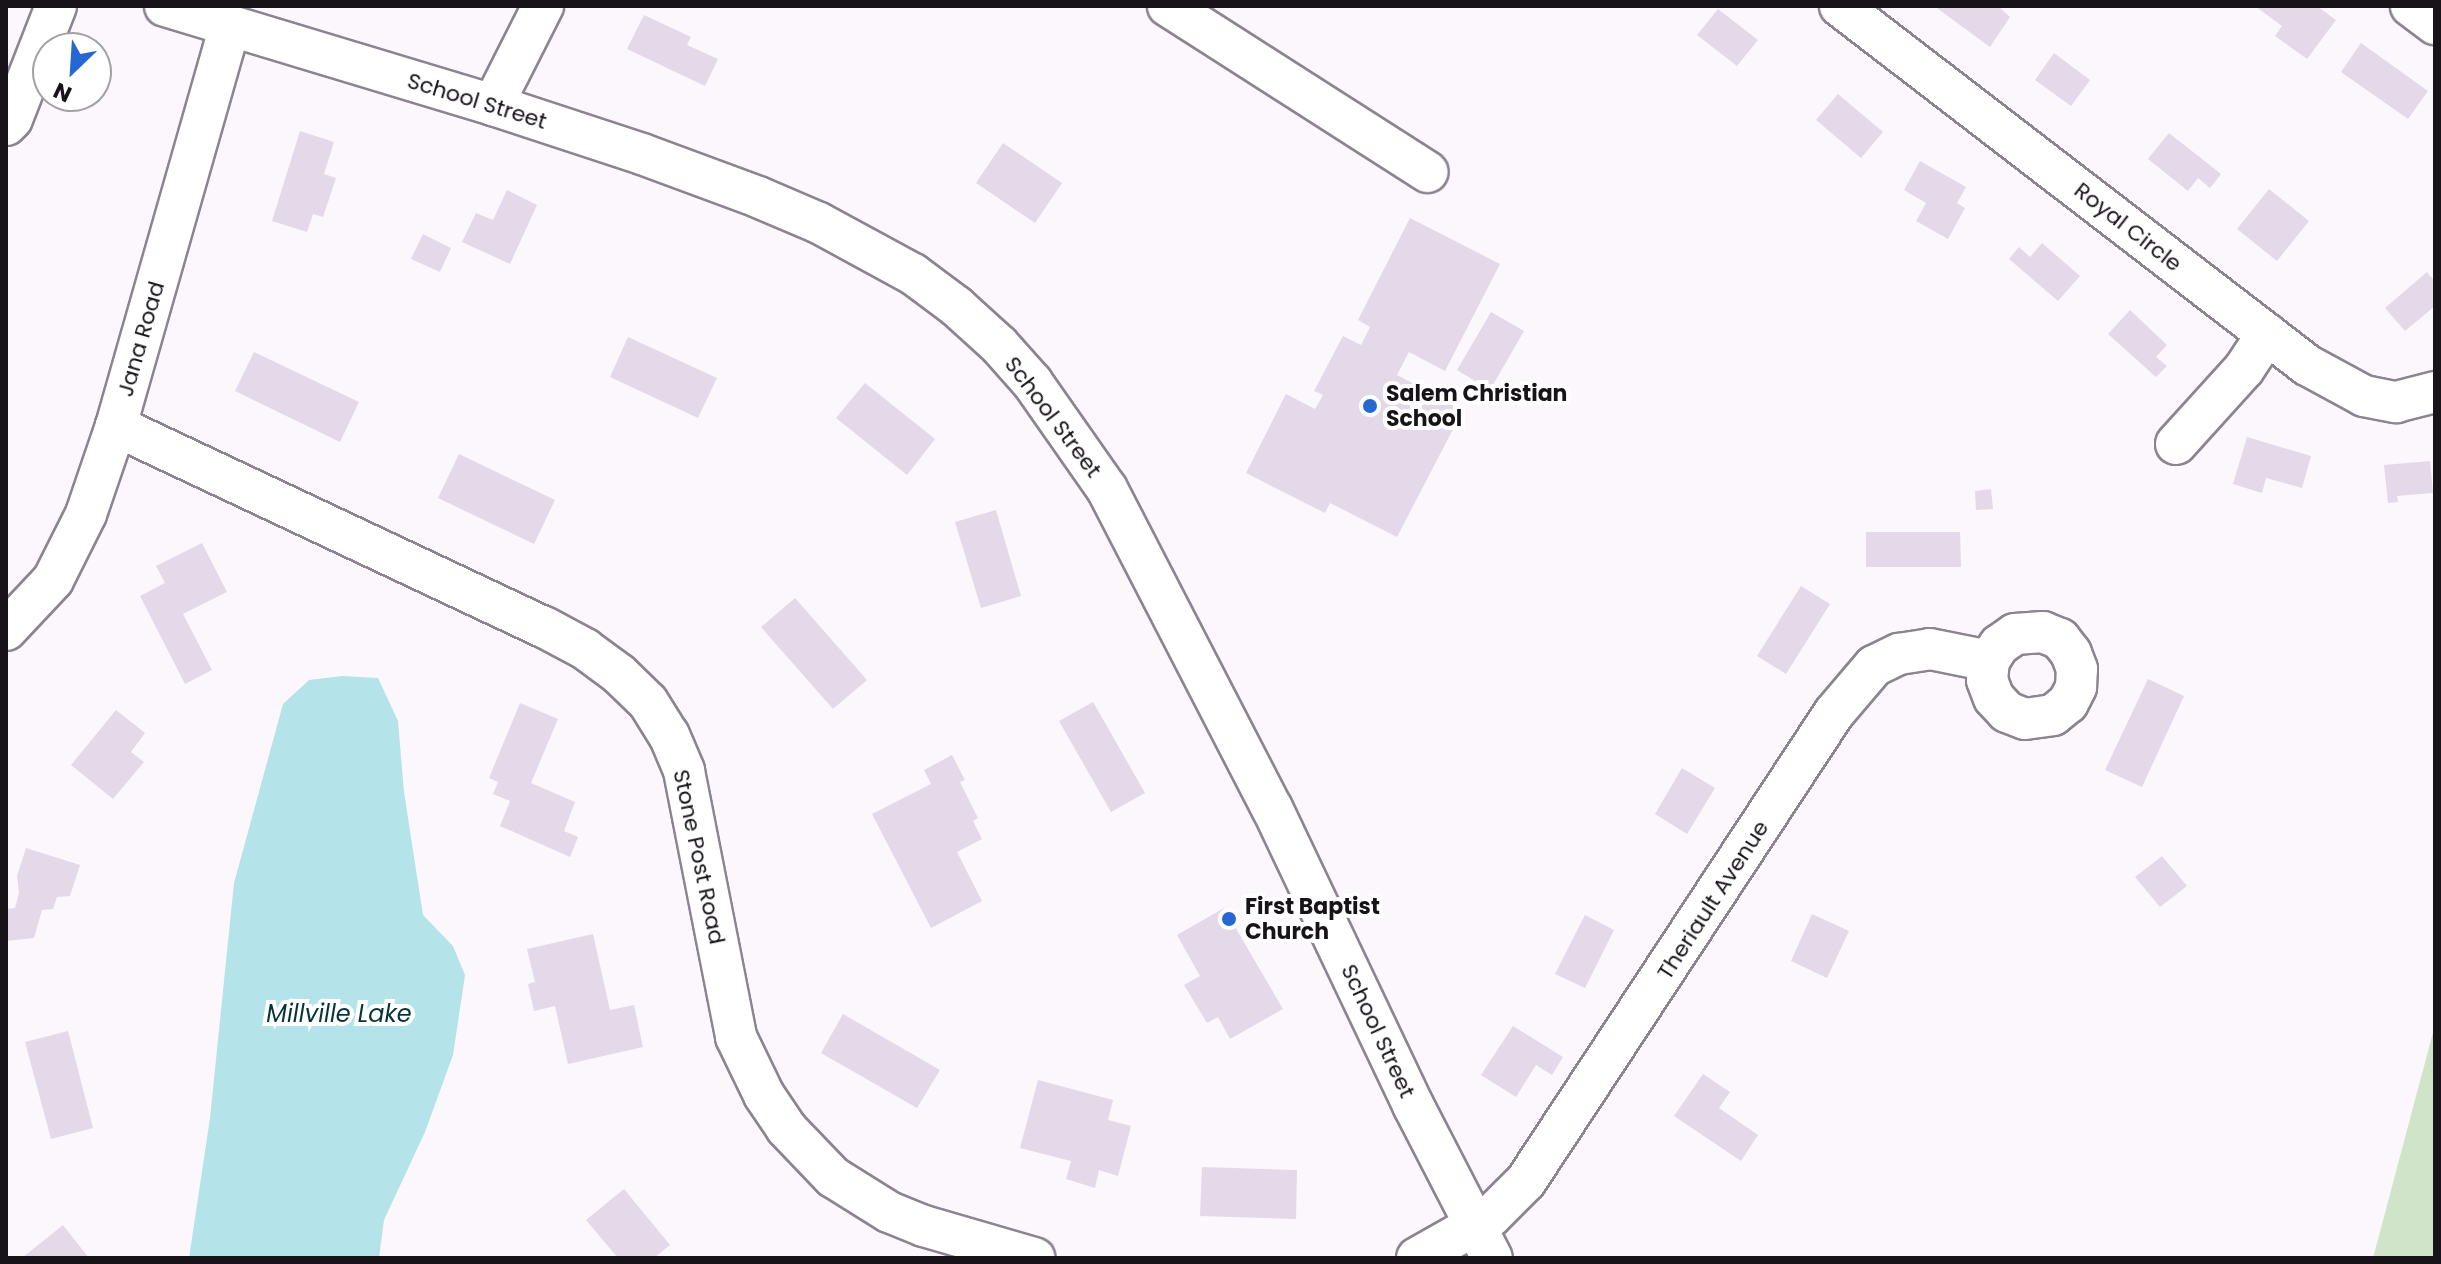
<!DOCTYPE html>
<style>
body{margin:0}
#map{position:relative;width:2441px;height:1264px;overflow:hidden;background:#fbf7fd;font-family:Poppins,sans-serif}
div>[style]{position:absolute}
[style*='--x']{left:calc(var(--x)*1px);top:calc(var(--y)*1px);width:calc(var(--w)*1px);rotate:calc(var(--a)*1deg)}
.green>*{inset:0;background:#cfe4c8}
.water>*{inset:0;background:#b5e3ea}
.building>*{inset:0;background:#e4d9e8}
.roads{filter:drop-shadow(2px 0 #8d8391) drop-shadow(-2px 0 #8d8391) drop-shadow(0 2px #8d8391) drop-shadow(0 -2px #8d8391)}
.minor>*{height:40px;margin:-20px;padding:0 20px;transform-origin:20px;border-radius:20px;background:#fff}
.dots>*{width:22px;height:22px;translate:-50% -50%;box-sizing:border-box;border:4px solid #fff;border-radius:50%}
span{translate:-50% -50%;white-space:nowrap;text-align:center;line-height:1.15;-webkit-text-stroke:8px #fff;paint-order:stroke}
.street-label{font-size:22px;color:#171319}
.poi-label{font-size:22px;color:#171319;font-weight:700}
.left{translate:0 -50%;text-align:left}
.water-label{font-size:24px;color:#07343a;font-style:italic}
.frame{position:absolute;inset:0;border:8px solid #171319;pointer-events:none}
.north{position:absolute;left:32px;top:32px;width:80px;height:80px;box-sizing:border-box;background:#fff;border:2px solid #a2a1a3;border-radius:50%;rotate:205deg;font-size:22px;font-weight:700;line-height:32px;text-align:center;color:#171319}
.north::after{content:'';display:block;margin:auto;width:28px;height:36px;background:#2567d3;clip-path:polygon(50% 0,100% 100%,50% 72%,0 100%)}
</style>
<div id="map">
<div class="green">
<i style="clip-path:polygon(2435px 1025px,2435px 1258px,2373px 1258px)"></i>
</div>
<div class="water">
<i style="clip-path:polygon(342px 676px,378px 678px,398px 721px,404px 792px,423px 915px,453px 946px,465px 975px,453px 1055px,425px 1132px,384px 1220px,379px 1258px,189px 1258px,210px 1118px,234px 883px,283px 704px,309px 680px)"></i>
</div>
<div class="building">
<i style="clip-path:polygon(1934px 6px,1998px 6px,2010px 17px,1990px 47px)"></i>
<i style="clip-path:polygon(2255px 6px,2317px 6px,2336px 20px,2307px 59px,2275px 36px,2282px 26px)"></i>
<i style="clip-path:polygon(1718px 9px,1758px 40px,1737px 66px,1697px 35px)"></i>
<i style="clip-path:polygon(644px 15px,691px 37px,687px 45px,718px 59px,705px 86px,627px 49px)"></i>
<i style="clip-path:polygon(2361px 43px,2428px 91px,2408px 119px,2341px 72px)"></i>
<i style="clip-path:polygon(2054px 53px,2090px 80px,2071px 106px,2035px 80px)"></i>
<i style="clip-path:polygon(1838px 94px,1883px 132px,1861px 158px,1816px 120px)"></i>
<i style="clip-path:polygon(300px 131px,334px 142px,324px 174px,336px 178px,323px 217px,313px 214px,307px 232px,272px 221px)"></i>
<i style="clip-path:polygon(2169px 133px,2221px 174px,2210px 188px,2198px 178px,2188px 191px,2148px 159px)"></i>
<i style="clip-path:polygon(1003px 143px,1062px 183px,1035px 223px,976px 183px)"></i>
<i style="clip-path:polygon(1920px 161px,1966px 187px,1957px 203px,1965px 208px,1948px 239px,1916px 221px,1926px 203px,1904px 190px)"></i>
<i style="clip-path:polygon(2269px 189px,2309px 221px,2277px 261px,2237px 229px)"></i>
<i style="clip-path:polygon(507px 190px,537px 205px,510px 264px,462px 242px,476px 213px,493px 220px)"></i>
<i style="clip-path:polygon(1410px 218px,1500px 264px,1445px 371px,1409px 352px,1397px 375px,1463px 410px,1397px 537px,1330px 503px,1325px 513px,1246px 473px,1286px 394px,1315px 409px,1323px 395px,1314px 391px,1343px 336px,1361px 345px,1370px 327px,1358px 320px)"></i>
<i style="clip-path:polygon(423px 234px,451px 248px,440px 272px,411px 259px)"></i>
<i style="clip-path:polygon(2042px 243px,2080px 276px,2058px 301px,2009px 259px,2019px 247px,2030px 257px)"></i>
<i style="clip-path:polygon(2427px 272px,2435px 282px,2435px 306px,2405px 331px,2385px 308px)"></i>
<i style="clip-path:polygon(2130px 310px,2167px 345px,2156px 357px,2167px 366px,2156px 377px,2108px 334px)"></i>
<i style="clip-path:polygon(1491px 312px,1524px 331px,1490px 390px,1457px 370px)"></i>
<i style="clip-path:polygon(628px 337px,717px 378px,698px 418px,610px 377px)"></i>
<i style="clip-path:polygon(254px 352px,359px 402px,340px 442px,235px 391px)"></i>
<i style="clip-path:polygon(865px 383px,935px 439px,907px 475px,836px 418px)"></i>
<i style="clip-path:polygon(2247px 437px,2311px 456px,2302px 488px,2266px 478px,2262px 493px,2233px 484px)"></i>
<i style="clip-path:polygon(459px 454px,555px 500px,534px 544px,438px 498px)"></i>
<i style="clip-path:polygon(2430px 461px,2433px 493px,2397px 496px,2398px 502px,2388px 503px,2384px 465px)"></i>
<i style="clip-path:polygon(1991px 489px,1993px 509px,1976px 510px,1975px 491px)"></i>
<i style="clip-path:polygon(996px 510px,1021px 596px,981px 608px,955px 522px)"></i>
<i style="clip-path:polygon(1866px 532px,1960px 532px,1961px 567px,1866px 567px)"></i>
<i style="clip-path:polygon(202px 543px,227px 592px,183px 614px,212px 670px,185px 684px,140px 596px,165px 583px,156px 566px)"></i>
<i style="clip-path:polygon(1801px 586px,1830px 604px,1786px 674px,1757px 656px)"></i>
<i style="clip-path:polygon(795px 598px,867px 680px,833px 709px,761px 627px)"></i>
<i style="clip-path:polygon(2148px 679px,2184px 696px,2142px 787px,2105px 770px)"></i>
<i style="clip-path:polygon(1093px 702px,1145px 793px,1111px 812px,1059px 721px)"></i>
<i style="clip-path:polygon(520px 703px,558px 719px,531px 783px,575px 802px,564px 831px,578px 837px,570px 857px,500px 826px,510px 801px,493px 794px,498px 782px,489px 778px)"></i>
<i style="clip-path:polygon(116px 710px,145px 733px,131px 752px,144px 762px,113px 799px,71px 765px)"></i>
<i style="clip-path:polygon(952px 755px,965px 780px,960px 782px,978px 818px,973px 821px,982px 839px,957px 852px,982px 901px,931px 928px,872px 814px,931px 784px,924px 770px)"></i>
<i style="clip-path:polygon(1682px 768px,1715px 788px,1687px 834px,1655px 814px)"></i>
<i style="clip-path:polygon(26px 848px,80px 865px,70px 896px,57px 897px,53px 909px,42px 910px,34px 938px,6px 941px,6px 909px,15px 908px,19px 893px,17px 876px)"></i>
<i style="clip-path:polygon(2162px 856px,2187px 886px,2160px 907px,2135px 877px)"></i>
<i style="clip-path:polygon(1224px 908px,1283px 1009px,1230px 1039px,1218px 1017px,1207px 1023px,1184px 985px,1200px 976px,1177px 935px)"></i>
<i style="clip-path:polygon(1812px 914px,1849px 931px,1827px 978px,1791px 961px)"></i>
<i style="clip-path:polygon(1585px 915px,1614px 930px,1585px 988px,1555px 974px)"></i>
<i style="clip-path:polygon(593px 934px,610px 1010px,634px 1005px,643px 1047px,568px 1064px,555px 1006px,534px 1011px,528px 984px,535px 982px,527px 949px)"></i>
<i style="clip-path:polygon(843px 1014px,940px 1070px,917px 1108px,821px 1053px)"></i>
<i style="clip-path:polygon(1513px 1026px,1563px 1057px,1552px 1075px,1536px 1065px,1516px 1097px,1481px 1075px)"></i>
<i style="clip-path:polygon(68px 1031px,93px 1128px,51px 1139px,25px 1042px)"></i>
<i style="clip-path:polygon(1703px 1074px,1730px 1092px,1719px 1108px,1758px 1135px,1741px 1161px,1674px 1116px)"></i>
<i style="clip-path:polygon(1038px 1080px,1113px 1100px,1108px 1120px,1131px 1126px,1118px 1176px,1099px 1170px,1095px 1188px,1066px 1179px,1071px 1161px,1020px 1148px)"></i>
<i style="clip-path:polygon(1202px 1167px,1297px 1170px,1296px 1219px,1200px 1216px)"></i>
<i style="clip-path:polygon(624px 1189px,670px 1245px,654px 1258px,618px 1258px,586px 1220px)"></i>
<i style="clip-path:polygon(63px 1225px,89px 1258px,22px 1258px)"></i>
</div>
<div class="roads">
<div class="minor">
<i style="--x:165;--y:6;--w:343;--a:16.8"></i>
<i style="--x:493;--y:105;--w:157;--a:18.2"></i>
<i style="--x:642;--y:154;--w:124;--a:20.3"></i>
<i style="--x:758;--y:197;--w:66;--a:23.1"></i>
<i style="--x:819;--y:223;--w:107;--a:28.5"></i>
<i style="--x:913;--y:274;--w:54;--a:36.7"></i>
<i style="--x:956;--y:306;--w:58;--a:42.2"></i>
<i style="--x:999;--y:345;--w:50;--a:48.3"></i>
<i style="--x:1032;--y:382;--w:131;--a:55"></i>
<i style="--x:1107;--y:489;--w:359;--a:62.7"></i>
<i style="--x:1272;--y:808;--w:329;--a:64.6"></i>
<i style="--x:1413;--y:1105;--w:172;--a:62.7"></i>
<i style="--x:1168;--y:6;--w:308;--a:32.6"></i>
<i style="--x:1840;--y:6;--w:589;--a:37.55"></i>
<i style="--x:2307;--y:365;--w:65;--a:28.5"></i>
<i style="--x:2364;--y:396;--w:33;--a:11"></i>
<i style="--x:2396;--y:402;--w:40;--a:-14.4"></i>
<i style="--x:2411;--y:6;--w:30;--a:37"></i>
<i style="--x:493;--y:105;--w:111;--a:-63.2"></i>
<i style="--x:6;--y:125;--w:8;--a:-45"></i>
<i style="--x:12;--y:119;--w:121;--a:-68.7"></i>
<i style="--x:116;--y:426;--w:473;--a:25.2"></i>
<i style="--x:544;--y:627;--w:47;--a:28.2"></i>
<i style="--x:585;--y:649;--w:42;--a:36.3"></i>
<i style="--x:619;--y:674;--w:40;--a:44"></i>
<i style="--x:648;--y:702;--w:39;--a:58"></i>
<i style="--x:669;--y:735;--w:39;--a:67"></i>
<i style="--x:684;--y:771;--w:271;--a:78.9"></i>
<i style="--x:736;--y:1037;--w:64;--a:64.2"></i>
<i style="--x:764;--y:1095;--w:40;--a:56"></i>
<i style="--x:786;--y:1128;--w:68;--a:46.2"></i>
<i style="--x:833;--y:1177;--w:66;--a:32"></i>
<i style="--x:889;--y:1212;--w:38;--a:22"></i>
<i style="--x:924;--y:1226;--w:115;--a:16.2"></i>
<i style="--x:2176;--y:444;--w:101;--a:-47.8"></i>
<i style="--x:2244;--y:369;--w:42;--a:-56.7"></i>
<i style="--x:6;--y:630;--w:69;--a:-46.8"></i>
<i style="--x:53;--y:580;--w:74;--a:-63.4"></i>
<i style="--x:86;--y:514;--w:93;--a:-71.2"></i>
<i style="--x:116;--y:426;--w:417;--a:-74.1"></i>
<i style="--x:1417;--y:1258;--w:85;--a:-29.6"></i>
<i style="--x:1491;--y:1216;--w:49;--a:-45"></i>
<i style="--x:1526;--y:1181;--w:560;--a:-56.65"></i>
<i style="--x:1834;--y:713;--w:62;--a:-49.6"></i>
<i style="--x:1874;--y:666;--w:28;--a:-26"></i>
<i style="--x:1899;--y:654;--w:31;--a:-9"></i>
<i style="--x:1930;--y:649;--w:60;--a:11.5"></i>
<i style="--x:1989;--y:661;--w:19;--a:96"></i>
<i style="--x:1987;--y:680;--w:19;--a:69"></i>
<i style="--x:1994;--y:698;--w:19;--a:47"></i>
<i style="--x:2007;--y:712;--w:19;--a:21"></i>
<i style="--x:2025;--y:719;--w:28;--a:-8"></i>
<i style="--x:2053;--y:715;--w:19;--a:-39"></i>
<i style="--x:2068;--y:703;--w:18;--a:-63"></i>
<i style="--x:2076;--y:687;--w:18;--a:-87"></i>
<i style="--x:2077;--y:669;--w:17;--a:-111"></i>
<i style="--x:2071;--y:653;--w:18;--a:-128"></i>
<i style="--x:2060;--y:639;--w:18;--a:-158"></i>
<i style="--x:2043;--y:632;--w:28;--a:176"></i>
<i style="--x:2015;--y:634;--w:19;--a:145"></i>
<i style="--x:1999;--y:645;--w:19;--a:122"></i>
</div>
</div>
<div class="dots">
<i style="left:1370px;top:406px;background:#2567d3"></i>
<i style="left:1229px;top:919px;background:#2567d3"></i>
</div>
<div class="street-label">
<span style="left:477px;top:101px;rotate:17deg">School Street</span>
<span style="left:2128px;top:227px;rotate:38deg">Royal Circle</span>
<span style="left:141px;top:339px;rotate:-74deg">Jana Road</span>
<span style="left:1053px;top:417px;rotate:53deg">School Street</span>
<span style="left:699px;top:857px;rotate:78deg">Stone Post Road</span>
<span style="left:1713px;top:900px;rotate:-57deg">Theriault Avenue</span>
<span style="left:1378px;top:1031px;rotate:65deg">School Street</span>
</div>
<div class="poi-label">
<span class="left" style="left:1386px;top:406px">Salem Christian<br>School</span>
<span class="left" style="left:1245px;top:919px">First Baptist<br>Church</span>
</div>
<div class="water-label">
<span style="left:339px;top:1014px">Millville Lake</span>
</div>
<div class="frame"></div>
<div class="north">N</div>
</div>
